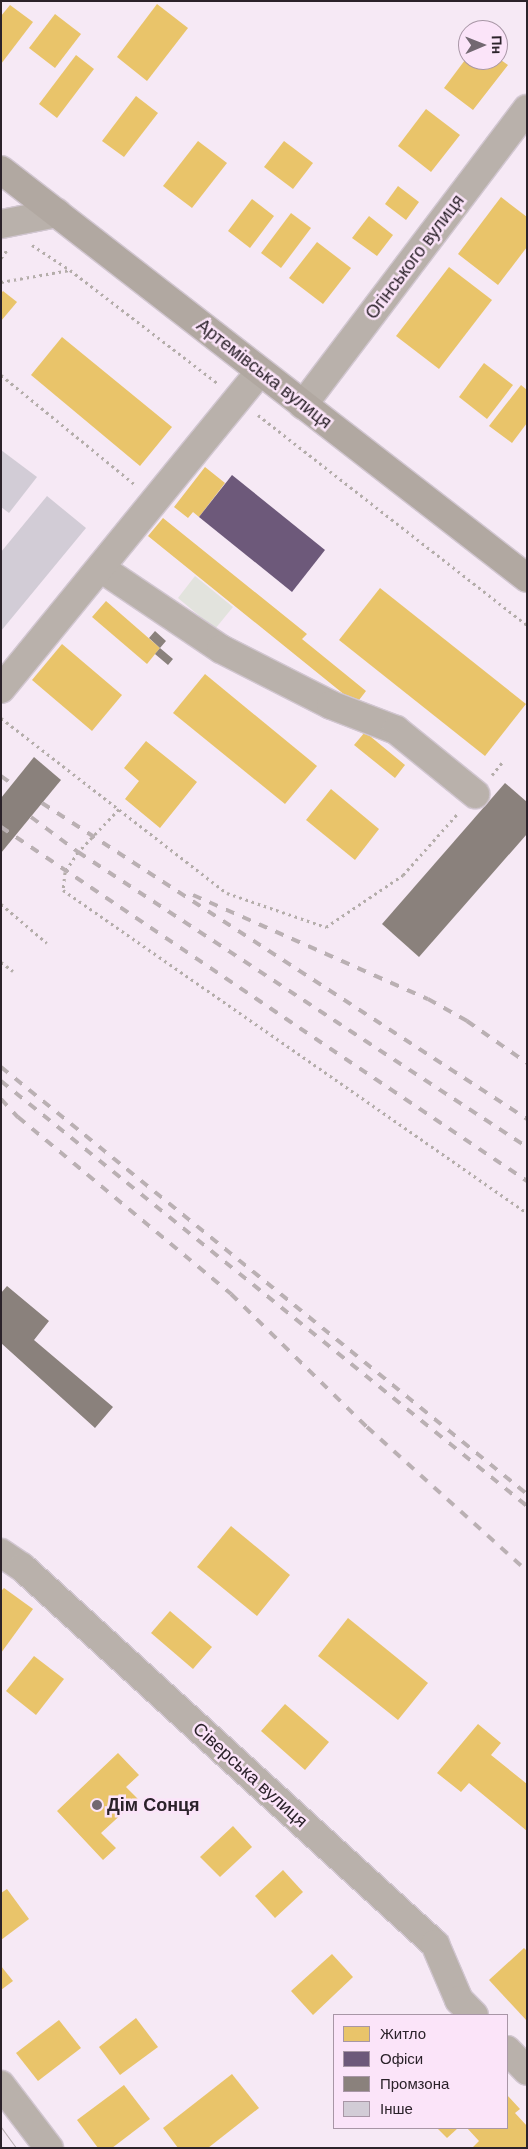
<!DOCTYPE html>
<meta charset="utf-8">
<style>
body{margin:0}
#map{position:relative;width:528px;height:2149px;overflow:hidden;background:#f6e9f5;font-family:Helvetica,sans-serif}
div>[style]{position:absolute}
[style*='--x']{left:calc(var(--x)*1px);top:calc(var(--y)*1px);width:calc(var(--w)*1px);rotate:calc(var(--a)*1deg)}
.green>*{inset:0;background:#e2e3dd}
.homes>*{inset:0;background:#e9c46a}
.offices>*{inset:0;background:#6d597a}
.industry>*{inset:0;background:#8a817c}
.building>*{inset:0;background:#d2ccd6}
.path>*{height:3px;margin-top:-1.5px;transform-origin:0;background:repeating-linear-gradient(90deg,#b4adaa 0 2.5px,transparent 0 6.5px)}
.roads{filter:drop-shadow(1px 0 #d1c6d0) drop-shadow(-1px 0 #d1c6d0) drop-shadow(0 1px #d1c6d0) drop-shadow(0 -1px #d1c6d0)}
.minor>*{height:28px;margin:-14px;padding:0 14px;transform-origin:14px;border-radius:14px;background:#b9b1ab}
.major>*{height:28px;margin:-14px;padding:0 14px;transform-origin:14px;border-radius:14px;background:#b1a8a1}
.tram>*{height:1px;margin:-0.5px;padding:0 0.5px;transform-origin:0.5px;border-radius:0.5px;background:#bab0b3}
.rail>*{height:4px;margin-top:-2px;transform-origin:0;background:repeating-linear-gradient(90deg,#bab0b3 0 9px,transparent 0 18px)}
.dots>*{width:14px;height:14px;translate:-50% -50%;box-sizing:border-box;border:2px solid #fbe4f9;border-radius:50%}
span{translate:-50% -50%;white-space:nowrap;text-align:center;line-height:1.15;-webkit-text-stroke:5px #fbe4f9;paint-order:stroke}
.street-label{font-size:18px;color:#2b222a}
.poi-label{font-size:18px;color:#2b222a;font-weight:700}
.left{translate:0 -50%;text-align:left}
.frame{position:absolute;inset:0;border:2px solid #2b222a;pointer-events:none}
.legend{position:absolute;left:333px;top:2014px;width:175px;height:115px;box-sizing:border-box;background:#fbe4f9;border:1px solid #a896a6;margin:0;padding:6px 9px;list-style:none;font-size:15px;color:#2b222a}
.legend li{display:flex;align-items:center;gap:10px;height:25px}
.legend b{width:25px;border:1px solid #a896a6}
.north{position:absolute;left:458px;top:20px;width:50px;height:50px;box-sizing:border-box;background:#fbe4f9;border:1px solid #a896a6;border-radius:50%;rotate:89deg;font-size:14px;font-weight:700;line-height:20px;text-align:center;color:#2b222a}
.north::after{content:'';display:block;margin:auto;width:18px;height:22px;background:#726871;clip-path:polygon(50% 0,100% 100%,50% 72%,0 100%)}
</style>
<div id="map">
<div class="green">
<i style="clip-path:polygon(195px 576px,233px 607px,215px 629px,178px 598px)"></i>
</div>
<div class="homes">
<i style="clip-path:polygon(157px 4px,188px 28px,147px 81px,117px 57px)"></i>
<i style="clip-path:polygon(10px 5px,33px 22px,1px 64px,1px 16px)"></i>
<i style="clip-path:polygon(55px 14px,81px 34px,55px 68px,29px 48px)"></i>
<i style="clip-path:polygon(76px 55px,94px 69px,57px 118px,39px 104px)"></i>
<i style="clip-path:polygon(468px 56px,468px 60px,498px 58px,508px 65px,473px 110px,444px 88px)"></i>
<i style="clip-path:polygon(136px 96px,158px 113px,124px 157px,102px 141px)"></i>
<i style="clip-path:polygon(426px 109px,460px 135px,431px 172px,398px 146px)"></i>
<i style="clip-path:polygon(198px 141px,227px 163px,192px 208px,163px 186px)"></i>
<i style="clip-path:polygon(284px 141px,313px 163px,293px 189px,264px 167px)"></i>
<i style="clip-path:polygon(398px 186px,419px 202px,406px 220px,385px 204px)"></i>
<i style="clip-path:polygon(501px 197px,527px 217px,527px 247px,498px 285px,458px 254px)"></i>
<i style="clip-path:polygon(252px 199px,274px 216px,250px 248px,228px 231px)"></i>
<i style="clip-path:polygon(291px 213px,311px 228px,281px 268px,261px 253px)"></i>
<i style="clip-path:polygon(369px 216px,393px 235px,377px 256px,352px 238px)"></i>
<i style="clip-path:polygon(317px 242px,351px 268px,323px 304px,289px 278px)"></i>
<i style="clip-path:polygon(449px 267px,492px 300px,439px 369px,396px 336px)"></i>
<i style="clip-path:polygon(3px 291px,17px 302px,1px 321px,1px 293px)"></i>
<i style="clip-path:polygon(62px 337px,172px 427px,140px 466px,31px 375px)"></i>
<i style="clip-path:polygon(484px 363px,513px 385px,487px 419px,459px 397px)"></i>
<i style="clip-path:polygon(521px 385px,527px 390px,527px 423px,512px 443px,489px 426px)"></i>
<i style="clip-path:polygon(205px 467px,225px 483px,199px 517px,193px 512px,188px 518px,174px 507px)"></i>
<i style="clip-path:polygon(163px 518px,307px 634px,302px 639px,366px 691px,356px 704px,148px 536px)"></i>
<i style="clip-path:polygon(380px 588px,526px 704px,485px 756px,339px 640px)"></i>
<i style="clip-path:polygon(106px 601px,160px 648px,147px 664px,92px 617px)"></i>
<i style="clip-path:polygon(62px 644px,122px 695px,92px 731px,32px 680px)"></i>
<i style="clip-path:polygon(205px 674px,317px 766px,285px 804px,173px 713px)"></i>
<i style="clip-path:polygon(365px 732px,405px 765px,395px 778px,354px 745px)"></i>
<i style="clip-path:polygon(146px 741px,197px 782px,160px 828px,125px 799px,139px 781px,124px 768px)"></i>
<i style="clip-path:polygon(331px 789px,379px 829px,355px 860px,306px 820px)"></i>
<i style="clip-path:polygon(231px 1526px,290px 1575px,257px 1616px,197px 1567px)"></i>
<i style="clip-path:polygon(4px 1588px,33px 1609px,1px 1653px,1px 1591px)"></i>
<i style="clip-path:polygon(170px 1611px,212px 1647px,193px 1669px,151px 1633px)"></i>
<i style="clip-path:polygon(348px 1618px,428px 1683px,398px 1720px,318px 1656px)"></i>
<i style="clip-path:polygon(34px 1656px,64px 1679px,36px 1715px,6px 1691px)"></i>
<i style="clip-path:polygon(285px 1704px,329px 1742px,305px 1770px,261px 1731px)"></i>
<i style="clip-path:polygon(478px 1724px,501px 1743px,491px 1755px,527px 1784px,527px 1831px,469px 1783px,461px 1792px,437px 1773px)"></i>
<i style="clip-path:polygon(118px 1753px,139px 1775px,126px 1787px,138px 1799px,101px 1833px,116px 1848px,103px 1860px,57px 1811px)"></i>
<i style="clip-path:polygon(233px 1826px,252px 1847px,220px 1877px,200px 1857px)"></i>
<i style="clip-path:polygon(283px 1870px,303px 1892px,275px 1918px,255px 1896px)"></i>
<i style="clip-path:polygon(7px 1889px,29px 1919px,1px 1940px,1px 1893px)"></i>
<i style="clip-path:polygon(524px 1948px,527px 1951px,527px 2021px,489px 1980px)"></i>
<i style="clip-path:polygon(332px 1954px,353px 1977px,313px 2015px,291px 1991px)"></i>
<i style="clip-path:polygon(1px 1966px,13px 1981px,1px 1990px)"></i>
<i style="clip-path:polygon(136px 2018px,158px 2047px,120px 2075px,99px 2047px)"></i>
<i style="clip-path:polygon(59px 2020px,81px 2048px,38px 2081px,16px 2053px)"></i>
<i style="clip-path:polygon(232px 2074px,259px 2108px,208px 2148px,178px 2148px,163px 2128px)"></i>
<i style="clip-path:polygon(124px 2085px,150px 2119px,112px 2148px,98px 2148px,77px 2120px)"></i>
<i style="clip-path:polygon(507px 2095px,520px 2109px,515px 2113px,527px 2126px,527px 2148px,472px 2148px,479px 2141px,467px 2128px,507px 2128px)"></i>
<i style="clip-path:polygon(437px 2128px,458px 2128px,447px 2138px)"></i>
</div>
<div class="offices">
<i style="clip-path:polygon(232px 475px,325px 550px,292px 592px,199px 517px)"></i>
</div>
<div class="industry">
<i style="clip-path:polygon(155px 631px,166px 641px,160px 648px,173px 659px,168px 665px,155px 654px,160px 648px,149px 638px)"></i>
<i style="clip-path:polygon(34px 757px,61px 780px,1px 853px,1px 798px)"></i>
<i style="clip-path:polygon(505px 783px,527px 802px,527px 834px,419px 957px,382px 924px)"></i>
<i style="clip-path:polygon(7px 1286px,49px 1321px,34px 1340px,113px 1407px,95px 1428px,1px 1343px,1px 1293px)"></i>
</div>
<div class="building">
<i style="clip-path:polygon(1px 450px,37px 477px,9px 513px,1px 507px)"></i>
<i style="clip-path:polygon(47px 496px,86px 528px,1px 631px,1px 552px)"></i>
</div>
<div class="path">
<i style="--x:32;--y:245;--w:45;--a:33.3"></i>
<i style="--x:70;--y:270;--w:185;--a:37.5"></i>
<i style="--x:1;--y:258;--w:10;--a:-53"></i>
<i style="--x:1;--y:282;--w:70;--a:-9.9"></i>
<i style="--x:1;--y:375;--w:172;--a:39.3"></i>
<i style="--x:258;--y:415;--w:341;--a:38"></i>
<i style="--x:1;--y:718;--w:286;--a:37.8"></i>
<i style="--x:227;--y:893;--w:105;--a:19"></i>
<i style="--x:326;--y:927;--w:93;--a:-34"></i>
<i style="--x:403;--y:875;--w:83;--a:-48.4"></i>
<i style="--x:492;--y:775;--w:19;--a:-51"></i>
<i style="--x:119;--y:809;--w:59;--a:133.6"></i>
<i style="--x:78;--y:852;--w:24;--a:123"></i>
<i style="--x:65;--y:872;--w:18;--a:96"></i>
<i style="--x:63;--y:890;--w:565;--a:34.84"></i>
<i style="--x:1;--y:904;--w:60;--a:40.3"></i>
<i style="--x:1;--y:962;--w:15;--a:37"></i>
</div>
<div class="roads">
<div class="minor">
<i style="--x:1;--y:224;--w:57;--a:-11.1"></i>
<i style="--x:303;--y:405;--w:371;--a:-52.9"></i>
<i style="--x:102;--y:569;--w:143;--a:33.9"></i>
<i style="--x:221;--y:649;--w:123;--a:27"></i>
<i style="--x:331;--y:705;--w:70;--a:21"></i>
<i style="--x:396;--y:730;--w:102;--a:39"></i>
<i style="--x:1;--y:689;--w:410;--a:-50.8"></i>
<i style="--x:1;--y:1553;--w:25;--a:34"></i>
<i style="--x:22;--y:1567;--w:559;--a:42.39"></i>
<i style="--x:435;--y:1944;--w:61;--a:66.8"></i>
<i style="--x:459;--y:2000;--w:21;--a:45"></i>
<i style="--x:507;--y:2050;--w:29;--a:46"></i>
<i style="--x:1;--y:2085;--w:79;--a:52.7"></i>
</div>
<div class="major">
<i style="--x:1;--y:170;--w:666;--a:37.8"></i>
</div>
</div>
<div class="tram">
<i style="--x:1;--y:2127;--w:26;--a:54"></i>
</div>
<div class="rail">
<i style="--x:1;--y:776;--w:14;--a:36"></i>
<i style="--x:1;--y:797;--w:1;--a:0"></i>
<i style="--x:42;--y:803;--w:579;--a:33.09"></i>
<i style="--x:31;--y:817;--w:59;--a:36.7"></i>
<i style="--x:78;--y:852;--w:537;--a:33.31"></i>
<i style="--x:1;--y:827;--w:634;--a:33.94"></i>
<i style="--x:193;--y:895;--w:257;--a:23.9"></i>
<i style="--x:428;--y:999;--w:45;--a:29.4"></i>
<i style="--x:467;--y:1021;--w:73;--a:35"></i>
<i style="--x:1;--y:1067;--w:677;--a:39.07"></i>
<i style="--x:1;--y:1081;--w:676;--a:38.94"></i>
<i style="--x:1;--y:1099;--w:25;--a:47"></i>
<i style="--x:18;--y:1117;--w:277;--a:39.7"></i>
<i style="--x:231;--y:1294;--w:190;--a:44.4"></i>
<i style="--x:367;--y:1427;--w:215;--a:42"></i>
</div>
<div class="dots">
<i style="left:97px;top:1805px;background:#726871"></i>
</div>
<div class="street-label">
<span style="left:415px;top:257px;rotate:-53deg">Огінського вулиця</span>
<span style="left:264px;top:374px;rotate:38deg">Артемівська вулиця</span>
<span style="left:250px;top:1775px;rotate:42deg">Сіверська вулиця</span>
</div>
<div class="poi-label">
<span class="left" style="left:107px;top:1805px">Дім Сонця</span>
</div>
<div class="frame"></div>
<ul class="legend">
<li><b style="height:14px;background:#e9c46a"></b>Житло</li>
<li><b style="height:14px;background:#6d597a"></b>Офіси</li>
<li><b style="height:14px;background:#8a817c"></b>Промзона</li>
<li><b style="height:14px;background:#d2ccd6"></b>Інше</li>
</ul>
<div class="north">Пн</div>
</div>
